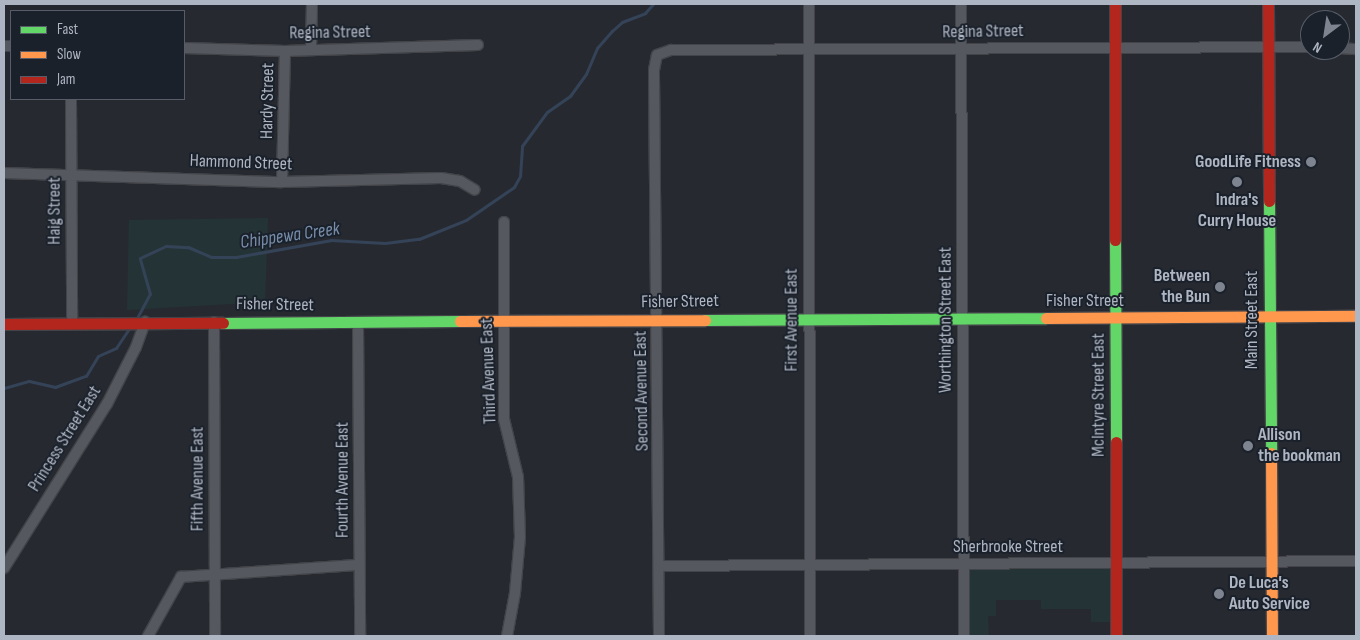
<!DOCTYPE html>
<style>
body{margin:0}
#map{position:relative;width:1360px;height:640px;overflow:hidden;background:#262a30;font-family:"Sofia Sans Condensed",sans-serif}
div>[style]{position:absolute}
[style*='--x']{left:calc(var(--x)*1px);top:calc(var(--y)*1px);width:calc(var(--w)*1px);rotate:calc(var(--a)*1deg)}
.green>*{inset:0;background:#243436}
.stream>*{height:3px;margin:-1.5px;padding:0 1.5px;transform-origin:1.5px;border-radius:1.5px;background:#354358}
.roads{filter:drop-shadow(1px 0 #424449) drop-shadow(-1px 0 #424449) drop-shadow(0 1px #424449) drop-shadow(0 -1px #424449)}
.street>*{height:10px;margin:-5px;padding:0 5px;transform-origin:5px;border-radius:5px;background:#55585f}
.fast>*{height:11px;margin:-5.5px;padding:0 5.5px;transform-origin:5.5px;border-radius:5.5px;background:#63d668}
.slow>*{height:11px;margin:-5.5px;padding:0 5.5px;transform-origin:5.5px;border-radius:5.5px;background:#ff974d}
.jam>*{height:11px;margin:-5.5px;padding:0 5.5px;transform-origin:5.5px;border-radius:5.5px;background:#b3261e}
.dots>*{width:14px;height:14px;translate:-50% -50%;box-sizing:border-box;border:2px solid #1a212b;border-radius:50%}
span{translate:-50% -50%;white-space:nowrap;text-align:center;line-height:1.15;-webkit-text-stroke:4px #1a212b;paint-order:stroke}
.street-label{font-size:18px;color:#afb6c3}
.poi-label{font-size:18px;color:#afb6c3;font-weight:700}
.right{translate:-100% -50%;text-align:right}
.left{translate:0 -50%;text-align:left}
.water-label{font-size:19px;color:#788daa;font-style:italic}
.frame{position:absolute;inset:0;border:5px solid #afb6c3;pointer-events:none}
.legend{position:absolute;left:10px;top:10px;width:175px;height:90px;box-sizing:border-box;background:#1a212b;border:1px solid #565d68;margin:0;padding:6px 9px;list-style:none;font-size:15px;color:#afb6c3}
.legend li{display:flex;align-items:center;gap:10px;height:25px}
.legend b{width:25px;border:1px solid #565d68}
.north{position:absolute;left:1300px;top:10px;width:50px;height:50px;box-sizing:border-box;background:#1a212b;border:1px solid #565d68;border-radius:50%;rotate:211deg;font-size:14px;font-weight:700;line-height:20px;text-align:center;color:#afb6c3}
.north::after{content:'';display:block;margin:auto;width:18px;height:22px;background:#7f8590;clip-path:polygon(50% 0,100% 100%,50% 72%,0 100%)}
</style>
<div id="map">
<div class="green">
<i style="clip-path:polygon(268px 218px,265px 302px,127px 310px,129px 220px)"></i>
<i style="clip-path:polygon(963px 563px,1117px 565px,1116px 622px,1091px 622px,1091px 609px,1041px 609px,1041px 600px,996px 600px,996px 616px,988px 616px,989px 636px,964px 636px)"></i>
</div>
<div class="stream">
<i style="--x:137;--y:318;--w:27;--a:-62"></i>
<i style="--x:150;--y:294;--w:37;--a:-106"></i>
<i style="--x:140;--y:258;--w:29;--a:-25"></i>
<i style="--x:166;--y:246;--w:22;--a:3"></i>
<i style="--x:188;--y:247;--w:25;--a:23"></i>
<i style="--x:211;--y:257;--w:25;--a:0"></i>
<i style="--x:236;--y:257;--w:97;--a:-10.1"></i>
<i style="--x:331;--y:240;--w:54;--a:3.2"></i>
<i style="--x:385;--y:243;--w:34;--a:-7"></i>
<i style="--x:419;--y:239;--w:51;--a:-22"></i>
<i style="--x:466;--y:220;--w:58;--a:-34.5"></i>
<i style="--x:514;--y:187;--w:13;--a:-61"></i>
<i style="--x:520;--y:176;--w:30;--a:-86"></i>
<i style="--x:522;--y:146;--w:42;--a:-53.7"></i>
<i style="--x:547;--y:112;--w:28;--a:-35"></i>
<i style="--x:570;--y:96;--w:27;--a:-54"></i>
<i style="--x:586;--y:74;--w:28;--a:-67"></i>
<i style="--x:597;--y:48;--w:23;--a:-49"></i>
<i style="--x:612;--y:31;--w:13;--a:-42"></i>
<i style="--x:622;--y:22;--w:25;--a:-21"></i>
<i style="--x:645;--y:13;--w:12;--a:-48"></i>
<i style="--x:4;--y:388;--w:26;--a:-16"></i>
<i style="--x:29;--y:381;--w:27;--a:13"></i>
<i style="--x:55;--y:387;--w:33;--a:-20"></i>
<i style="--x:86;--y:376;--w:23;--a:-59"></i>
<i style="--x:98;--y:356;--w:20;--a:-24"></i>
<i style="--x:116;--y:348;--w:25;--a:-56"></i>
</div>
<div class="roads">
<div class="street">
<i style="--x:809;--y:4;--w:632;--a:89.91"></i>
<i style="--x:961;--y:4;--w:632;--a:89.73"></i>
<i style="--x:4;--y:46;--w:7;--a:0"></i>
<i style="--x:184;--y:48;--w:101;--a:1.7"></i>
<i style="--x:285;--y:51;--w:193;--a:-1.8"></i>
<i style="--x:1340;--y:48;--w:16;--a:4"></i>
<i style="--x:311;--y:50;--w:46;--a:-88.8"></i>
<i style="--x:71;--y:99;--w:224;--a:89.7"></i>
<i style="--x:4;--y:173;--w:278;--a:1.9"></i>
<i style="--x:282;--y:182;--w:159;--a:-1.4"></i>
<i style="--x:441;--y:178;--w:19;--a:9"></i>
<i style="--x:460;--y:181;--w:17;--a:31"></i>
<i style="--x:282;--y:182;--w:131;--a:-88.7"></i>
<i style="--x:504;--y:222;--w:197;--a:90"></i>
<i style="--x:504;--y:419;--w:60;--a:76.4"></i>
<i style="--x:518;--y:477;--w:60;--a:88.1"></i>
<i style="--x:520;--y:537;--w:56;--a:95.1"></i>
<i style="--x:515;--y:593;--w:44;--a:100.5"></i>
<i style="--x:214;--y:322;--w:314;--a:89.8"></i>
<i style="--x:358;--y:323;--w:313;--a:89.6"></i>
<i style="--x:660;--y:566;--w:696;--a:-0.41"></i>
<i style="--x:4;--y:568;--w:194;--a:-57.9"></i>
<i style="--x:107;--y:404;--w:64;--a:-63"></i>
<i style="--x:136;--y:347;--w:27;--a:-70"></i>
<i style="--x:148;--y:636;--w:68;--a:-60.8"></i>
<i style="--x:181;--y:577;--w:178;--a:-3.9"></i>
<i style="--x:659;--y:636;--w:566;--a:-90.51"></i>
<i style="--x:654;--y:70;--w:15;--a:-79"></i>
<i style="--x:657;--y:55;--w:15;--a:-20"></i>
<i style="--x:671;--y:50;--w:639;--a:-0.27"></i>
</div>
<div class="fast">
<i style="--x:1269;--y:201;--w:252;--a:89.5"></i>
<i style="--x:1115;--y:240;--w:202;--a:89.7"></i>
<i style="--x:705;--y:320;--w:341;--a:-0.3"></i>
<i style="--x:223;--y:323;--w:237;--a:-0.5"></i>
</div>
<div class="slow">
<i style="--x:1046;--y:318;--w:310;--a:-0.4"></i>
<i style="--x:460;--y:321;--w:245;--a:-0.2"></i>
<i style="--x:1271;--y:453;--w:183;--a:89.7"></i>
</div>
<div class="jam">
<i style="--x:1115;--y:4;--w:236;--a:90"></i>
<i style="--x:1268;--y:4;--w:197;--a:89.7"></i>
<i style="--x:4;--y:324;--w:219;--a:-0.3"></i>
<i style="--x:1116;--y:442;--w:194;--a:90"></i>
</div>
</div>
<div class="dots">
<i style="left:1311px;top:162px;background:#7f8590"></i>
<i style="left:1237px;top:182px;background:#7f8590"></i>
<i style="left:1220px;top:287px;background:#7f8590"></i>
<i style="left:1248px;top:446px;background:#7f8590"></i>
<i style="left:1219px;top:594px;background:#7f8590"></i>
</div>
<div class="street-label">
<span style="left:983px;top:32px;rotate:-1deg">Regina Street</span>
<span style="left:330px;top:33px;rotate:-1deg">Regina Street</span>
<span style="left:268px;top:101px;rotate:-89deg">Hardy Street</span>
<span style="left:241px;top:163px;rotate:2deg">Hammond Street</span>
<span style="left:55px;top:211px;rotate:-90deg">Haig Street</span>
<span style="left:1085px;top:301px">Fisher Street</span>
<span style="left:680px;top:302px;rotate:-1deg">Fisher Street</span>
<span style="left:275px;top:305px;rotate:1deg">Fisher Street</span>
<span style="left:792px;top:320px;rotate:-90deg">First Avenue East</span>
<span style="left:946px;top:320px;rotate:-90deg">Worthington Street East</span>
<span style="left:1252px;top:320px;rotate:-90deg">Main Street East</span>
<span style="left:489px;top:371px;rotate:-92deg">Third Avenue East</span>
<span style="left:642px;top:391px;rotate:-91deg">Second Avenue East</span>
<span style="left:1099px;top:395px;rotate:-90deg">McIntyre Street East</span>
<span style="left:65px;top:439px;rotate:-58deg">Princess Street East</span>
<span style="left:198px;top:479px;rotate:-90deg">Fifth Avenue East</span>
<span style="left:343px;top:480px;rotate:-90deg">Fourth Avenue East</span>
<span style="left:1008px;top:547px">Sherbrooke Street</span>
</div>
<div class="poi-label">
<span class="right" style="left:1301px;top:162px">GoodLife Fitness</span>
<span style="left:1237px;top:211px">Indra's<br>Curry House</span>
<span class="right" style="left:1210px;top:287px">Between<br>the Bun</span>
<span class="left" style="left:1258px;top:446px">Allison<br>the bookman</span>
<span class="left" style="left:1229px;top:594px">De Luca's<br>Auto Service</span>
</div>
<div class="water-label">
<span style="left:290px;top:236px;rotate:-8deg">Chippewa Creek</span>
</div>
<div class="frame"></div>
<ul class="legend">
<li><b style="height:6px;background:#63d668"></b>Fast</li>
<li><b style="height:6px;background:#ff974d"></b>Slow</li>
<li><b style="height:6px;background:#b3261e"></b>Jam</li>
</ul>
<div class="north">N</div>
</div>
